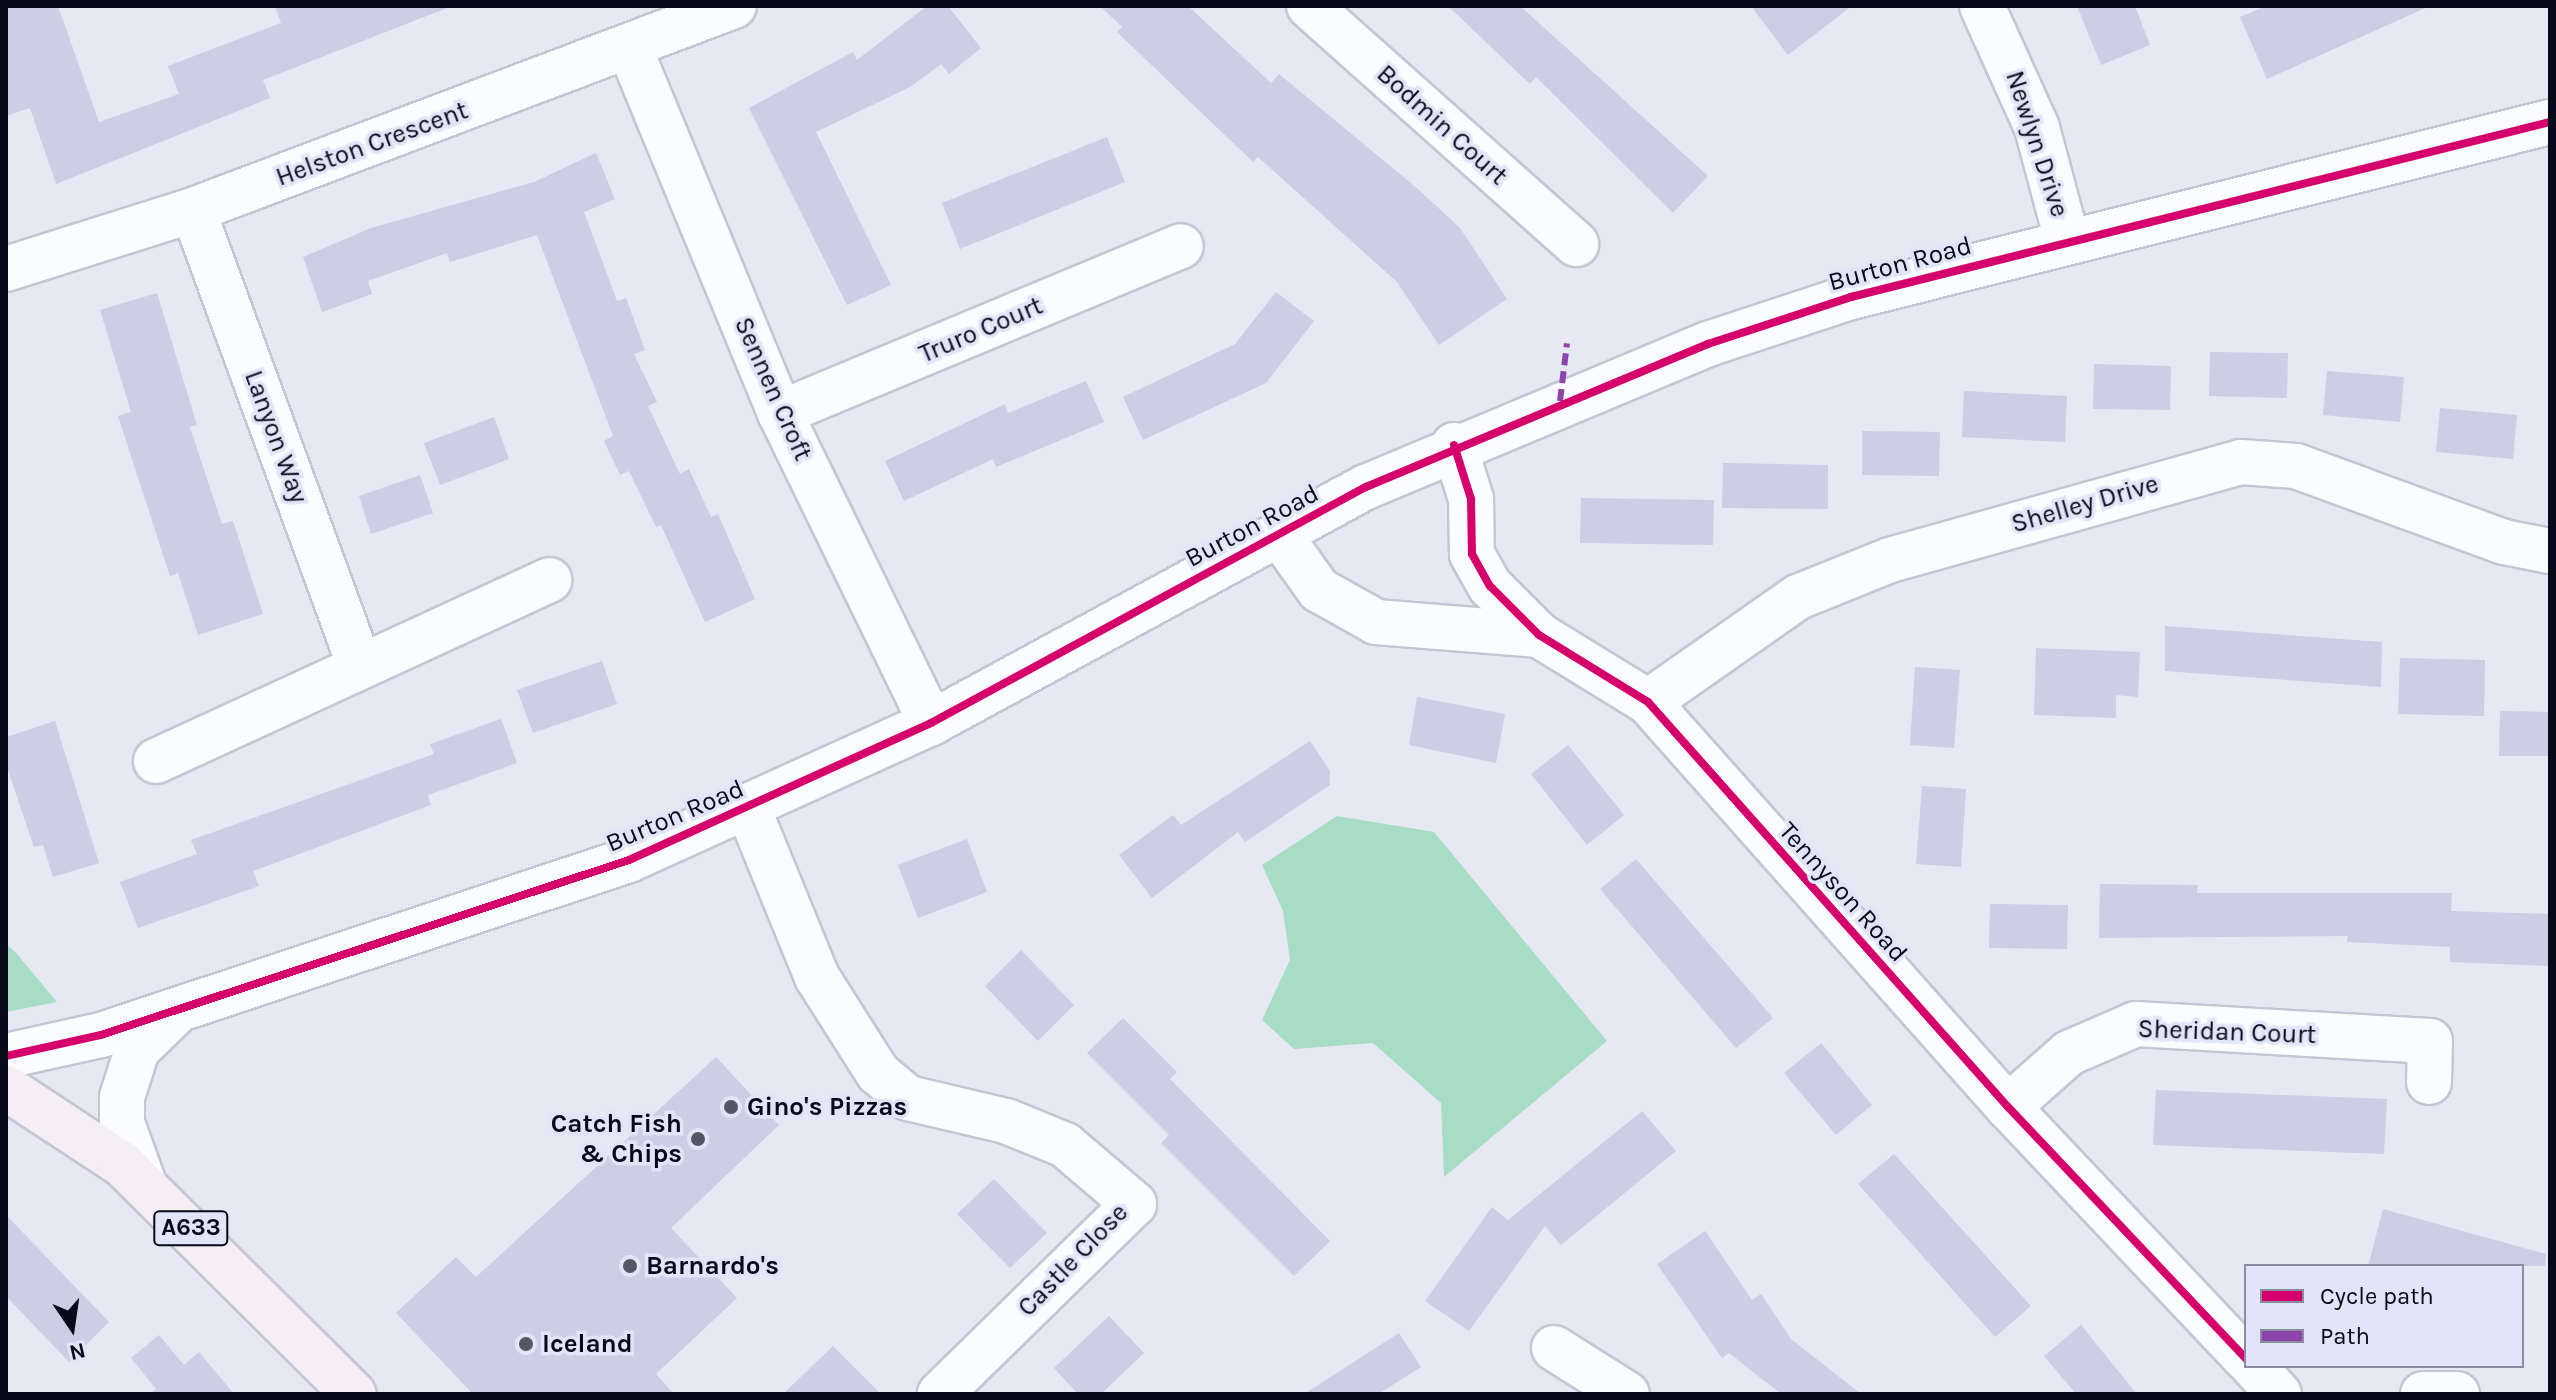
<!DOCTYPE html>
<style>
body{margin:0}
#map{position:relative;width:2556px;height:1400px;overflow:hidden;background:#e6e8f3;font-family:Karla,sans-serif}
div>[style]{position:absolute}
[style*='--x']{left:calc(var(--x)*1px);top:calc(var(--y)*1px);width:calc(var(--w)*1px);rotate:calc(var(--a)*1deg)}
.green>*{inset:0;background:#a7ddc5}
.building>*{inset:0;background:#cbcee4}
.roads{filter:drop-shadow(2px 0 #c4c6d3) drop-shadow(-2px 0 #c4c6d3) drop-shadow(0 2px #c4c6d3) drop-shadow(0 -2px #c4c6d3)}
.minor>*{height:44px;margin:-22px;padding:0 22px;transform-origin:22px;border-radius:22px;background:#fbfcfd}
.major>*{height:44px;margin:-22px;padding:0 22px;transform-origin:22px;border-radius:22px;background:#f5eef5}
.quiet>*{height:6px;margin-top:-3px;transform-origin:0;background:repeating-linear-gradient(90deg,#8e44ad 0 12px,transparent 0 18px)}
.cycleway>*{height:8px;margin:-4px;padding:0 4px;transform-origin:4px;border-radius:4px;background:#d6006c}
.dots>*{width:22px;height:22px;translate:-50% -50%;box-sizing:border-box;border:4px solid #e1e5f8;border-radius:50%}
span{translate:-50% -50%;white-space:nowrap;text-align:center;line-height:1.15;-webkit-text-stroke:7px #e1e5f8;paint-order:stroke}
.shield-label span{padding:2px 6px;background:#e1e5f8;border:2px solid;border-radius:6px;-webkit-text-stroke-width:0}
.shield-label{font-size:24px;color:#080919;font-weight:700}
.street-label{font-size:26px;color:#080919}
.poi-label{font-size:26px;color:#080919;font-weight:700}
.left{translate:0 -50%;text-align:left}
.right{translate:-100% -50%;text-align:right}
.frame{position:absolute;inset:0;border:8px solid #080919;pointer-events:none}
.legend{position:absolute;left:2244px;top:1264px;width:280px;height:104px;box-sizing:border-box;background:#e1e5f8;border:2px solid #8a8d9f;margin:0;padding:10px 14px;list-style:none;font-size:24px;color:#080919}
.legend li{display:flex;align-items:center;gap:16px;height:40px}
.legend b{width:40px;border:2px solid #8a8d9f}
.north{position:absolute;left:32px;top:1288px;width:80px;height:80px;-webkit-text-stroke:6px #e1e5f8;paint-order:stroke;rotate:167deg;font-size:22px;font-weight:700;line-height:32px;text-align:center;color:#080919}
.north::after{content:'';display:block;margin:auto;width:28px;height:36px;background:#080919;clip-path:polygon(50% 0,100% 100%,50% 72%,0 100%)}
</style>
<div id="map">
<div class="green">
<i style="clip-path:polygon(1337px 816px,1434px 832px,1607px 1041px,1444px 1177px,1441px 1103px,1373px 1043px,1294px 1049px,1262px 1020px,1290px 960px,1283px 911px,1262px 865px)"></i>
<i style="clip-path:polygon(6px 944px,16px 953px,57px 1002px,6px 1012px)"></i>
</div>
<div class="building">
<i style="clip-path:polygon(6px 6px,58px 6px,99px 122px,179px 94px,168px 66px,281px 23px,275px 6px,447px 8px,263px 80px,270px 98px,56px 184px,30px 108px,6px 116px)"></i>
<i style="clip-path:polygon(927px 6px,948px 6px,981px 48px,949px 74px,941px 64px,912px 86px,816px 132px,891px 285px,847px 305px,749px 108px,853px 52px,857px 60px)"></i>
<i style="clip-path:polygon(1100px 6px,1188px 6px,1271px 83px,1279px 74px,1418px 189px,1460px 228px,1507px 299px,1439px 345px,1397px 282px,1258px 157px,1253px 162px,1117px 32px,1122px 27px)"></i>
<i style="clip-path:polygon(1448px 6px,1520px 6px,1708px 176px,1673px 213px,1536px 77px,1530px 84px)"></i>
<i style="clip-path:polygon(1751px 6px,1852px 6px,1788px 55px)"></i>
<i style="clip-path:polygon(2077px 6px,2135px 6px,2150px 45px,2101px 65px)"></i>
<i style="clip-path:polygon(2266px 6px,2430px 6px,2267px 79px,2240px 17px)"></i>
<i style="clip-path:polygon(1107px 137px,1125px 182px,960px 249px,942px 203px)"></i>
<i style="clip-path:polygon(596px 153px,615px 199px,584px 212px,617px 301px,626px 298px,645px 350px,634px 354px,657px 402px,648px 406px,680px 474px,689px 469px,711px 517px,718px 514px,755px 599px,705px 622px,661px 525px,656px 527px,629px 471px,620px 475px,604px 441px,613px 436px,537px 235px,450px 262px,447px 253px,368px 281px,372px 294px,322px 312px,303px 257px,371px 228px,534px 182px)"></i>
<i style="clip-path:polygon(1276px 292px,1314px 321px,1266px 383px,1143px 440px,1123px 397px,1235px 344px)"></i>
<i style="clip-path:polygon(157px 293px,197px 425px,190px 427px,222px 524px,233px 521px,263px 614px,198px 635px,178px 573px,170px 576px,118px 416px,131px 412px,100px 310px)"></i>
<i style="clip-path:polygon(2210px 352px,2288px 353px,2287px 398px,2209px 396px)"></i>
<i style="clip-path:polygon(2094px 364px,2171px 366px,2170px 410px,2093px 409px)"></i>
<i style="clip-path:polygon(2327px 371px,2404px 377px,2400px 422px,2323px 415px)"></i>
<i style="clip-path:polygon(1086px 381px,1104px 422px,996px 467px,993px 459px,904px 501px,885px 461px,1005px 404px,1008px 413px)"></i>
<i style="clip-path:polygon(1964px 391px,2067px 396px,2065px 442px,1962px 437px)"></i>
<i style="clip-path:polygon(2440px 408px,2517px 415px,2513px 459px,2436px 452px)"></i>
<i style="clip-path:polygon(494px 417px,509px 459px,440px 485px,424px 443px)"></i>
<i style="clip-path:polygon(1862px 431px,1940px 432px,1939px 476px,1862px 475px)"></i>
<i style="clip-path:polygon(1723px 463px,1828px 465px,1828px 509px,1722px 508px)"></i>
<i style="clip-path:polygon(420px 475px,433px 513px,371px 534px,359px 496px)"></i>
<i style="clip-path:polygon(1581px 498px,1714px 500px,1713px 545px,1580px 543px)"></i>
<i style="clip-path:polygon(2165px 626px,2382px 642px,2381px 687px,2165px 671px)"></i>
<i style="clip-path:polygon(2036px 648px,2140px 652px,2138px 697px,2116px 695px,2116px 718px,2034px 715px)"></i>
<i style="clip-path:polygon(2400px 658px,2485px 660px,2484px 716px,2398px 714px)"></i>
<i style="clip-path:polygon(602px 661px,617px 704px,533px 733px,517px 690px)"></i>
<i style="clip-path:polygon(1915px 667px,1960px 670px,1954px 748px,1910px 745px)"></i>
<i style="clip-path:polygon(1417px 697px,1505px 714px,1496px 763px,1409px 745px)"></i>
<i style="clip-path:polygon(2500px 711px,2550px 712px,2550px 756px,2499px 756px)"></i>
<i style="clip-path:polygon(501px 719px,517px 763px,428px 795px,431px 805px,253px 871px,259px 886px,138px 928px,120px 882px,197px 854px,191px 840px,434px 754px,430px 744px)"></i>
<i style="clip-path:polygon(55px 721px,99px 863px,53px 877px,43px 845px,34px 847px,6px 764px,6px 737px)"></i>
<i style="clip-path:polygon(1310px 741px,1330px 771px,1330px 785px,1245px 842px,1238px 832px,1152px 898px,1119px 855px,1173px 815px,1181px 825px)"></i>
<i style="clip-path:polygon(1568px 745px,1624px 815px,1587px 845px,1531px 774px)"></i>
<i style="clip-path:polygon(1922px 786px,1966px 789px,1961px 867px,1916px 864px)"></i>
<i style="clip-path:polygon(967px 839px,987px 892px,918px 918px,898px 865px)"></i>
<i style="clip-path:polygon(1636px 859px,1773px 1018px,1736px 1048px,1600px 889px)"></i>
<i style="clip-path:polygon(2100px 884px,2198px 885px,2197px 893px,2452px 893px,2451px 911px,2550px 914px,2550px 966px,2450px 962px,2450px 947px,2347px 942px,2348px 936px,2099px 938px)"></i>
<i style="clip-path:polygon(1990px 904px,2068px 905px,2067px 949px,1989px 948px)"></i>
<i style="clip-path:polygon(1021px 950px,1074px 1005px,1038px 1041px,985px 986px)"></i>
<i style="clip-path:polygon(1123px 1018px,1177px 1072px,1170px 1079px,1330px 1241px,1294px 1276px,1161px 1143px,1169px 1135px,1087px 1053px)"></i>
<i style="clip-path:polygon(1821px 1043px,1872px 1105px,1836px 1135px,1784px 1073px)"></i>
<i style="clip-path:polygon(716px 1057px,779px 1125px,671px 1228px,737px 1298px,656px 1374px,674px 1394px,473px 1394px,396px 1313px,456px 1257px,476px 1277px)"></i>
<i style="clip-path:polygon(2156px 1090px,2387px 1099px,2384px 1154px,2153px 1145px)"></i>
<i style="clip-path:polygon(1642px 1111px,1676px 1151px,1561px 1245px,1545px 1226px,1469px 1331px,1425px 1301px,1492px 1207px,1508px 1220px)"></i>
<i style="clip-path:polygon(1894px 1154px,2031px 1306px,1995px 1337px,1858px 1184px)"></i>
<i style="clip-path:polygon(994px 1179px,1047px 1233px,1010px 1268px,957px 1214px)"></i>
<i style="clip-path:polygon(2383px 1209px,2546px 1254px,2545px 1266px,2368px 1266px)"></i>
<i style="clip-path:polygon(6px 1215px,109px 1322px,69px 1362px,6px 1296px)"></i>
<i style="clip-path:polygon(1705px 1231px,1752px 1300px,1761px 1294px,1791px 1339px,1861px 1394px,1781px 1394px,1729px 1353px,1722px 1358px,1657px 1264px)"></i>
<i style="clip-path:polygon(1109px 1316px,1144px 1353px,1101px 1394px,1078px 1394px,1054px 1368px)"></i>
<i style="clip-path:polygon(2081px 1325px,2106px 1356px,2137px 1394px,2076px 1394px,2044px 1356px)"></i>
<i style="clip-path:polygon(1399px 1333px,1421px 1367px,1378px 1394px,1304px 1394px)"></i>
<i style="clip-path:polygon(159px 1335px,184px 1365px,199px 1352px,234px 1394px,150px 1394px,156px 1389px,131px 1358px)"></i>
<i style="clip-path:polygon(833px 1346px,881px 1394px,783px 1394px)"></i>
</div>
<div class="roads">
<div class="minor">
<i style="--x:1309;--y:6;--w:358;--a:41.7"></i>
<i style="--x:1982;--y:6;--w:134;--a:65.7"></i>
<i style="--x:2037;--y:128;--w:116;--a:75"></i>
<i style="--x:630;--y:49;--w:394;--a:67.6"></i>
<i style="--x:780;--y:413;--w:345;--a:64"></i>
<i style="--x:193;--y:210;--w:483;--a:69.9"></i>
<i style="--x:6;--y:269;--w:196;--a:-17.5"></i>
<i style="--x:193;--y:210;--w:578;--a:-20.66"></i>
<i style="--x:780;--y:413;--w:434;--a:-22.6"></i>
<i style="--x:1454;--y:445;--w:57;--a:72.5"></i>
<i style="--x:1471;--y:499;--w:55;--a:89"></i>
<i style="--x:1472;--y:554;--w:37;--a:61"></i>
<i style="--x:1490;--y:586;--w:69;--a:45"></i>
<i style="--x:1539;--y:635;--w:128;--a:31.6"></i>
<i style="--x:1648;--y:702;--w:542;--a:48.37"></i>
<i style="--x:2008;--y:1107;--w:347;--a:46.6"></i>
<i style="--x:1279;--y:534;--w:69;--a:54.5"></i>
<i style="--x:1319;--y:590;--w:65;--a:29.3"></i>
<i style="--x:1376;--y:622;--w:164;--a:4.6"></i>
<i style="--x:1648;--y:702;--w:183;--a:-35"></i>
<i style="--x:1798;--y:597;--w:99;--a:-21.9"></i>
<i style="--x:1890;--y:560;--w:364;--a:-15.6"></i>
<i style="--x:2241;--y:462;--w:55;--a:4.2"></i>
<i style="--x:2296;--y:466;--w:221;--a:20.1"></i>
<i style="--x:2504;--y:542;--w:47;--a:11.1"></i>
<i style="--x:156;--y:761;--w:433;--a:-24.7"></i>
<i style="--x:748;--y:808;--w:183;--a:67.8"></i>
<i style="--x:817;--y:977;--w:114;--a:57.6"></i>
<i style="--x:878;--y:1073;--w:39;--a:40"></i>
<i style="--x:908;--y:1098;--w:101;--a:13.2"></i>
<i style="--x:1006;--y:1121;--w:64;--a:22.1"></i>
<i style="--x:1065;--y:1145;--w:91;--a:40.5"></i>
<i style="--x:1134;--y:1204;--w:272;--a:135.6"></i>
<i style="--x:6;--y:1056;--w:97;--a:-12.5"></i>
<i style="--x:101;--y:1035;--w:556;--a:-18.34"></i>
<i style="--x:629;--y:860;--w:332;--a:-24.4"></i>
<i style="--x:931;--y:723;--w:495;--a:-28.5"></i>
<i style="--x:1366;--y:487;--w:371;--a:-22.7"></i>
<i style="--x:1708;--y:344;--w:151;--a:-18.2"></i>
<i style="--x:1851;--y:297;--w:721;--a:-14.06"></i>
<i style="--x:2008;--y:1107;--w:81;--a:-41.5"></i>
<i style="--x:2069;--y:1053;--w:73;--a:-23.4"></i>
<i style="--x:2136;--y:1024;--w:294;--a:3.3"></i>
<i style="--x:2430;--y:1041;--w:41;--a:91.4"></i>
<i style="--x:144;--y:1184;--w:65;--a:-109.8"></i>
<i style="--x:122;--y:1123;--w:26;--a:-90"></i>
<i style="--x:122;--y:1097;--w:49;--a:-72.3"></i>
<i style="--x:137;--y:1050;--w:52;--a:-44.2"></i>
<i style="--x:1554;--y:1348;--w:86;--a:32.2"></i>
<i style="--x:2253;--y:1366;--w:38;--a:47"></i>
<i style="--x:2423;--y:1394;--w:34;--a:0"></i>
</div>
<div class="major">
<i style="--x:6;--y:1088;--w:140;--a:33.3"></i>
<i style="--x:123;--y:1165;--w:325;--a:44.8"></i>
</div>
</div>
<div class="quiet">
<i style="--x:1560;--y:401;--w:58;--a:-83.1"></i>
</div>
<div class="cycleway">
<i style="--x:1454;--y:445;--w:57;--a:72.5"></i>
<i style="--x:1471;--y:499;--w:55;--a:89"></i>
<i style="--x:1472;--y:554;--w:37;--a:61"></i>
<i style="--x:1490;--y:586;--w:69;--a:45"></i>
<i style="--x:1539;--y:635;--w:128;--a:31.6"></i>
<i style="--x:1648;--y:702;--w:542;--a:48.37"></i>
<i style="--x:2008;--y:1107;--w:347;--a:46.6"></i>
<i style="--x:6;--y:1056;--w:97;--a:-12.5"></i>
<i style="--x:101;--y:1035;--w:556;--a:-18.34"></i>
<i style="--x:629;--y:860;--w:332;--a:-24.4"></i>
<i style="--x:931;--y:723;--w:495;--a:-28.5"></i>
<i style="--x:1366;--y:487;--w:371;--a:-22.7"></i>
<i style="--x:1708;--y:344;--w:151;--a:-18.2"></i>
<i style="--x:1851;--y:297;--w:721;--a:-14.06"></i>
</div>
<div class="dots">
<i style="left:731px;top:1107px;background:#565765"></i>
<i style="left:698px;top:1139px;background:#565765"></i>
<i style="left:630px;top:1266px;background:#565765"></i>
<i style="left:526px;top:1344px;background:#565765"></i>
</div>
<div class="shield-label">
<span style="left:191px;top:1228px">A633</span>
</div>
<div class="street-label">
<span style="left:1442px;top:125px;rotate:42deg">Bodmin Court</span>
<span style="left:372px;top:144px;rotate:-20deg">Helston Crescent</span>
<span style="left:2037px;top:144px;rotate:72deg">Newlyn Drive</span>
<span style="left:1900px;top:264px;rotate:-15deg">Burton Road</span>
<span style="left:981px;top:330px;rotate:-23deg">Truro Court</span>
<span style="left:773px;top:389px;rotate:66deg">Sennen Croft</span>
<span style="left:276px;top:437px;rotate:70deg">Lanyon Way</span>
<span style="left:2085px;top:504px;rotate:-16deg">Shelley Drive</span>
<span style="left:1252px;top:526px;rotate:-28deg">Burton Road</span>
<span style="left:675px;top:816px;rotate:-23deg">Burton Road</span>
<span style="left:1843px;top:892px;rotate:48deg">Tennyson Road</span>
<span style="left:2227px;top:1032px;rotate:2deg">Sheridan Court</span>
<span style="left:1073px;top:1260px;rotate:-46deg">Castle Close</span>
</div>
<div class="poi-label">
<span class="left" style="left:747px;top:1107px">Gino's Pizzas</span>
<span class="right" style="left:682px;top:1139px">Catch Fish<br>&amp; Chips</span>
<span class="left" style="left:646px;top:1266px">Barnardo's</span>
<span class="left" style="left:542px;top:1344px">Iceland</span>
</div>
<div class="frame"></div>
<ul class="legend">
<li><b style="height:10px;background:#d6006c"></b>Cycle path</li>
<li><b style="height:10px;background:#8e44ad"></b>Path</li>
</ul>
<div class="north">N</div>
</div>
